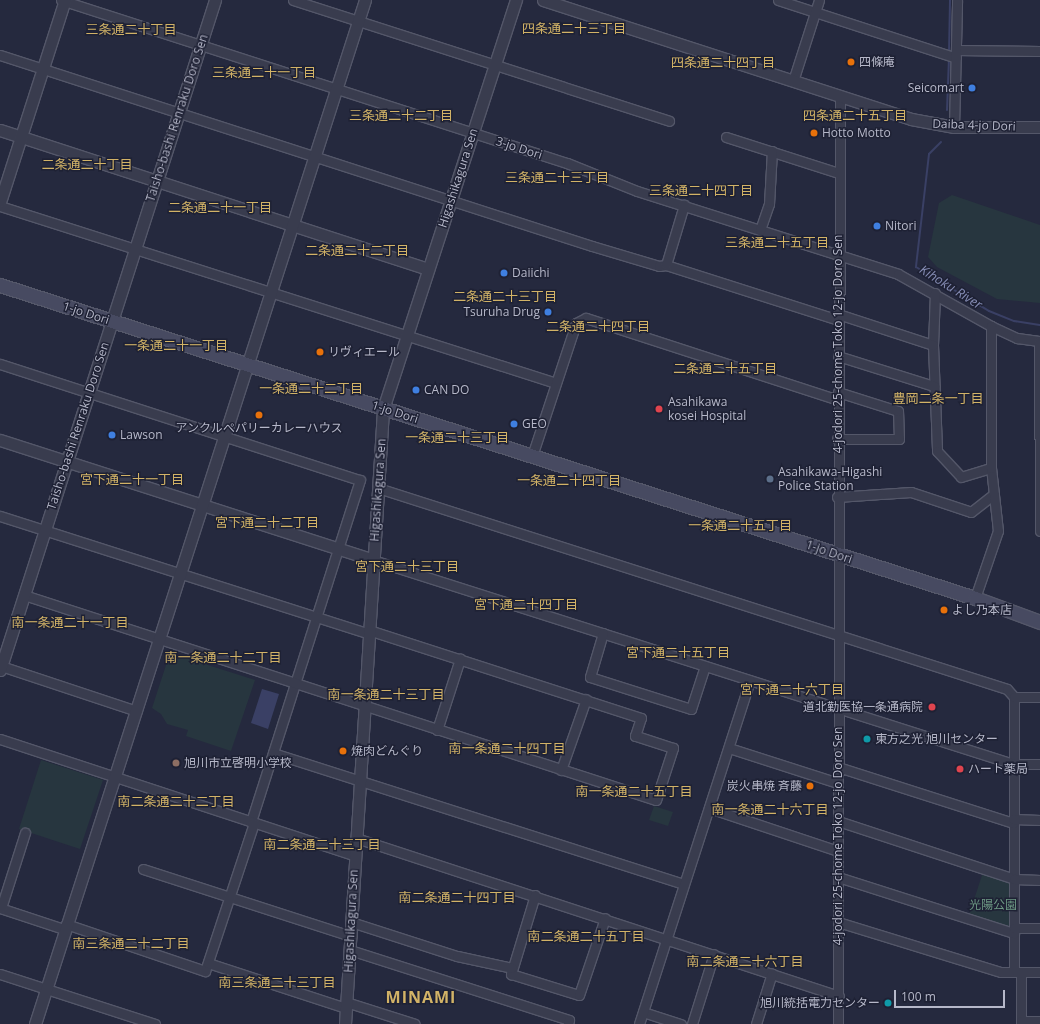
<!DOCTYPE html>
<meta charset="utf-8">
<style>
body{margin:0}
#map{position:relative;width:1040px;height:1024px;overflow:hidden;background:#25293e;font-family:"Open Sans","Noto Sans JP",sans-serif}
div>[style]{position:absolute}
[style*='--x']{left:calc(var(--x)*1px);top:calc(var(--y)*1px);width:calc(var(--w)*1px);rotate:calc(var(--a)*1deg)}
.green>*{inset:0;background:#27363f}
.water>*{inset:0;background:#3a4065}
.stream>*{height:2px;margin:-1px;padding:0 1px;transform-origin:1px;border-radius:1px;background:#3a4065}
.roads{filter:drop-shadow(1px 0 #545769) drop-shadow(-1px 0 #545769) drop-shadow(0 1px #545769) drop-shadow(0 -1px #545769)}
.minor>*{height:9px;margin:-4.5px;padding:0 4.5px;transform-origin:4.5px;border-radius:4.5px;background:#393c4e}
.tertiary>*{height:11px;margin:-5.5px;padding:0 5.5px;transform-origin:5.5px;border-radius:5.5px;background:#393c4e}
.secondary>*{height:13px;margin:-6.5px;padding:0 6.5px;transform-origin:6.5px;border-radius:6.5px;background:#474a61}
.dots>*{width:11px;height:11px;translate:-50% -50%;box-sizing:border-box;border:2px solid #1e2134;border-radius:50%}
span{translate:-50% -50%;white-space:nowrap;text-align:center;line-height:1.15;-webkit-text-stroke:3px #1e2134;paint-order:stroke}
.poi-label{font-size:12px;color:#b6b8c9}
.left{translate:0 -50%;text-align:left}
.right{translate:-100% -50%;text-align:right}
.street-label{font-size:12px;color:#b6b8c9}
.park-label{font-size:12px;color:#6d9984}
.neighbourhood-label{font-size:13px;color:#d2b367}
.water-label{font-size:13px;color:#858cb4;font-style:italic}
.district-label{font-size:16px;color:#d2b367;font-weight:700;letter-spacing:1px}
.scale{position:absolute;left:894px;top:990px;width:111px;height:18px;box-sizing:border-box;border:2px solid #b6b8c9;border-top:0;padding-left:5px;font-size:12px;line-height:14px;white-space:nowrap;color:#b6b8c9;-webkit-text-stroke:3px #1e2134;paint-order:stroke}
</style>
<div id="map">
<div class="green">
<i style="clip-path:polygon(952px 195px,1040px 225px,1040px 303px,997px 299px,937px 267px,928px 257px,939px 203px)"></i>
<i style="clip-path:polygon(170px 653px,255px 680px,231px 751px,186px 736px,188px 730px,167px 724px,161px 714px,152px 708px)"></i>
<i style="clip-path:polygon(41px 760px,103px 780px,80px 849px,19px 829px)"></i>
<i style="clip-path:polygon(654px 806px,673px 812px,668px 826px,649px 820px)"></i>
<i style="clip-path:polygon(984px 869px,1014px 879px,1014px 933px,968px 918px)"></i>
</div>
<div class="water">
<i style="clip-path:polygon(262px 689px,279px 694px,268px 729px,251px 723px)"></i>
</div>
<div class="stream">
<i style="--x:949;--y:53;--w:53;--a:-88.9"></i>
<i style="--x:947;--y:110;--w:51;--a:-87.8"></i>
<i style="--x:941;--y:142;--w:17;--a:135"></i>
<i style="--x:929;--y:154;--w:114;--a:96.6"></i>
<i style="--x:916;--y:267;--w:85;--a:31.1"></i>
<i style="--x:989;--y:311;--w:27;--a:22"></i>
<i style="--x:1014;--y:321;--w:26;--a:9"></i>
</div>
<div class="roads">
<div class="minor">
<i style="--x:61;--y:0;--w:532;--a:17.86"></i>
<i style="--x:567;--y:163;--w:75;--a:21.8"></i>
<i style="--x:637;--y:191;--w:274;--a:17.6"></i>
<i style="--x:898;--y:274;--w:107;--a:29.2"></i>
<i style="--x:991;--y:326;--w:29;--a:25"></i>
<i style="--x:1017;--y:338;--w:22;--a:8"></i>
<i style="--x:1039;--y:341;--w:190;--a:89.7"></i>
<i style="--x:293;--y:0;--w:395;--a:17.8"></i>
<i style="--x:778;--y:0;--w:187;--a:18"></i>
<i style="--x:956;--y:50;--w:84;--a:0.7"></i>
<i style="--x:0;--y:55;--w:622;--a:17.88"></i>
<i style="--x:592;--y:246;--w:70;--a:16.6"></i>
<i style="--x:659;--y:266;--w:7;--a:-8"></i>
<i style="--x:666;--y:265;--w:181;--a:17.7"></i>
<i style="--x:793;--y:81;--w:85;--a:-72.2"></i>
<i style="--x:954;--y:127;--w:127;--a:-88.6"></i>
<i style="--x:726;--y:137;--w:119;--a:17.7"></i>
<i style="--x:0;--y:206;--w:583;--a:17.66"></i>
<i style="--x:760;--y:230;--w:28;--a:-71"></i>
<i style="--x:769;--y:204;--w:53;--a:-86.8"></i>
<i style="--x:666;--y:265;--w:63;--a:-73.3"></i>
<i style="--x:935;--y:293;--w:52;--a:92.2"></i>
<i style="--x:933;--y:345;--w:106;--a:87.8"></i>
<i style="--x:937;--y:451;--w:35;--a:47"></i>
<i style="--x:961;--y:477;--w:31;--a:-17"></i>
<i style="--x:838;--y:314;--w:100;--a:18.1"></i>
<i style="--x:838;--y:356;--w:101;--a:17.4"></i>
<i style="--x:0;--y:364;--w:378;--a:17.9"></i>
<i style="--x:360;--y:480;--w:359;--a:107.7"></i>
<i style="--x:837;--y:439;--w:62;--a:0"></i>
<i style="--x:899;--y:439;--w:28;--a:-92"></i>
<i style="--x:898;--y:411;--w:63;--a:-162.4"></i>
<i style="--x:532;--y:456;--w:140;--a:-71.7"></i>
<i style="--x:576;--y:323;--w:11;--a:-27"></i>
<i style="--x:586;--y:318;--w:265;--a:18"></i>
<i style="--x:378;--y:488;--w:660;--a:17.72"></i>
<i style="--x:1007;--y:689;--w:11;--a:49"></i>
<i style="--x:1014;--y:697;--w:275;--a:90"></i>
<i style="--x:837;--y:497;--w:74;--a:-3.9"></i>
<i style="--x:911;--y:492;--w:63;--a:18.4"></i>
<i style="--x:971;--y:512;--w:29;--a:-38"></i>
<i style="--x:0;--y:516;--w:387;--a:17.7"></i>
<i style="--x:373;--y:560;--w:672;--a:17.68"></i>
<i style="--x:1013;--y:764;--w:27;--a:0"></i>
<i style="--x:24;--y:595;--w:664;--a:17.97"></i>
<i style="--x:656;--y:800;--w:55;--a:-71.9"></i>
<i style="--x:673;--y:748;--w:40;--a:-162"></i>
<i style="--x:635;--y:736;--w:19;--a:-72"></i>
<i style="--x:641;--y:718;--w:286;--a:-162.1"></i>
<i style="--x:975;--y:598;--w:71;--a:-71.1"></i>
<i style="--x:998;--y:531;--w:63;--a:-96.3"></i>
<i style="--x:991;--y:468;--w:142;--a:-90"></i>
<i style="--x:603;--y:633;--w:46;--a:106.5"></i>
<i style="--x:590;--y:677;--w:106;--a:17.6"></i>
<i style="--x:691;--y:709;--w:45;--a:-72"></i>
<i style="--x:1;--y:666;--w:143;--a:18.3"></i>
<i style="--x:1014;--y:697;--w:26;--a:0"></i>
<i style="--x:437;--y:730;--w:75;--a:-72.1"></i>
<i style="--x:0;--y:739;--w:374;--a:18.2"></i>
<i style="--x:729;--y:748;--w:114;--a:17.8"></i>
<i style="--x:273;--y:753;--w:431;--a:17.7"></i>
<i style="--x:838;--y:767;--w:184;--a:17.7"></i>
<i style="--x:561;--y:770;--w:75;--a:-70.6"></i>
<i style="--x:709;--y:808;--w:136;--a:18.4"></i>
<i style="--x:1013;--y:819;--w:27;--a:2"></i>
<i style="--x:838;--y:821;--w:185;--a:18.2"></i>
<i style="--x:1014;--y:879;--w:26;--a:2"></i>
<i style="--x:356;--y:838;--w:508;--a:18.11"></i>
<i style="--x:143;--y:869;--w:219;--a:17.9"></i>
<i style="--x:838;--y:877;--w:185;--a:17.7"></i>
<i style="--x:535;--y:895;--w:83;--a:106.9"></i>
<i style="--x:511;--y:974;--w:71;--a:17.2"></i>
<i style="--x:579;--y:995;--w:81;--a:-71.3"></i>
<i style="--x:0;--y:908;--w:67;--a:18.2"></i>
<i style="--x:1;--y:908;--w:79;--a:-72.3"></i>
<i style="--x:351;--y:922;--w:111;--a:17.8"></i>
<i style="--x:457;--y:956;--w:56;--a:12.3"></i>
<i style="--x:838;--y:922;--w:170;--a:17.1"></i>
<i style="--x:1001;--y:972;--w:39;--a:0"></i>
<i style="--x:66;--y:924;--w:147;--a:18.7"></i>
<i style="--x:205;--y:971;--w:156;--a:-71.7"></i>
<i style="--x:1014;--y:928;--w:26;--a:0"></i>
<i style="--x:350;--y:950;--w:230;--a:17.7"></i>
<i style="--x:569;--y:1020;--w:4;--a:104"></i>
<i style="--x:208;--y:963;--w:145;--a:18.1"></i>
<i style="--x:1021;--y:972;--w:52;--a:90"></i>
<i style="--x:0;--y:974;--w:163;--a:17.9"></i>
<i style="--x:346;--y:1002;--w:72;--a:17.7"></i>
<i style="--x:643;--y:1012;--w:40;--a:18"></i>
<i style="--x:1021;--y:1021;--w:19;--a:0"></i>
<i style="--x:639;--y:1024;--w:361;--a:-72.1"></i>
<i style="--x:692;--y:1024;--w:73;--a:-72.6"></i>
<i style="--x:756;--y:1024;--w:53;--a:-72.6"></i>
<i style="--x:838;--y:1024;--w:928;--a:-89.88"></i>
</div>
<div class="tertiary">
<i style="--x:543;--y:0;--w:387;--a:17.9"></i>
<i style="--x:911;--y:119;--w:44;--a:10.5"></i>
<i style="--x:954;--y:127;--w:86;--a:0"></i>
<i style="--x:0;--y:130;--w:450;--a:18"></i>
<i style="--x:0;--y:202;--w:212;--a:-72.2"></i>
<i style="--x:0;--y:440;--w:392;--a:17.8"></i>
<i style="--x:0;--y:670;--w:704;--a:-72.21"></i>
<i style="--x:35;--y:1024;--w:1076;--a:-72.14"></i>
<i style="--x:345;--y:1024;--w:616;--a:-86.46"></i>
<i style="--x:383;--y:409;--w:430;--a:-72"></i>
</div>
<div class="secondary">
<i style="--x:0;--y:285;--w:1024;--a:17.8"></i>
<i style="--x:975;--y:598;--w:69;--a:20.3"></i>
</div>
</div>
<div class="dots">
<i style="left:851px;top:62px;background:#e8710a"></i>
<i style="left:972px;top:88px;background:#3f7fe0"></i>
<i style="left:814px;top:133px;background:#e8710a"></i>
<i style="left:877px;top:226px;background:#3f7fe0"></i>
<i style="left:504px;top:273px;background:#3f7fe0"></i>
<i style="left:548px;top:312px;background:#3f7fe0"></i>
<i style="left:320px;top:352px;background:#e8710a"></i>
<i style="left:416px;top:390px;background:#3f7fe0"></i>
<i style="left:659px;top:409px;background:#e0444e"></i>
<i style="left:259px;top:415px;background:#e8710a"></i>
<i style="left:514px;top:424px;background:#3f7fe0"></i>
<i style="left:112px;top:435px;background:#3f7fe0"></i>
<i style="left:770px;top:479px;background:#5c6f8a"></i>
<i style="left:944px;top:610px;background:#e8710a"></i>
<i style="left:932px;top:707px;background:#e0444e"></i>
<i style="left:867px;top:739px;background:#0f9aa8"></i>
<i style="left:343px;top:751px;background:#e8710a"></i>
<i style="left:176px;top:763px;background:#8d6e63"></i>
<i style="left:960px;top:769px;background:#e0444e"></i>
<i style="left:810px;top:786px;background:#e8710a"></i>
<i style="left:888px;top:1003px;background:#0f9aa8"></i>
</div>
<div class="poi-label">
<span class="left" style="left:859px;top:62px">四條庵</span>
<span class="right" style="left:964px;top:88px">Seicomart</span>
<span class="left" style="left:822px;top:133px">Hotto Motto</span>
<span class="left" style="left:885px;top:226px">Nitori</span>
<span class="left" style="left:512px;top:273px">Daiichi</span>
<span class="right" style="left:540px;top:312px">Tsuruha Drug</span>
<span class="left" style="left:328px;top:352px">リヴィエール</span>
<span class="left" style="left:424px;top:390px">CAN DO</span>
<span class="left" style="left:668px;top:409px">Asahikawa<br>kosei Hospital</span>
<span class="left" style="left:522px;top:424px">GEO</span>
<span style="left:259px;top:428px">アンクルぺパリーカレーハウス</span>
<span class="left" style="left:120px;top:435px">Lawson</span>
<span class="left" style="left:778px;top:479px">Asahikawa-Higashi<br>Police Station</span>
<span class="left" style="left:952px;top:610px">よし乃本店</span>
<span class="right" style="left:923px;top:707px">道北勤医協一条通病院</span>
<span class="left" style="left:875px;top:739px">東方之光 旭川センター</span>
<span class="left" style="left:351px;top:751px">焼肉どんぐり</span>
<span class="left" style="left:184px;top:763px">旭川市立啓明小学校</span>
<span class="left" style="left:968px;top:769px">ハート薬局</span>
<span class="right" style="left:802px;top:786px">炭火串焼 斉藤</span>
<span class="right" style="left:880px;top:1003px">旭川統括電力センター</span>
</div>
<div class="street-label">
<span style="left:177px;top:118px;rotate:-72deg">Taisho-bashi Renraku Doro Sen</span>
<span style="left:974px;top:125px;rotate:2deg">Daiba 4-jo Dori</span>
<span style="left:519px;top:148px;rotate:18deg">3-jo Dori</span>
<span style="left:458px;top:178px;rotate:-72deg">Higashikagura Sen</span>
<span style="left:86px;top:313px;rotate:18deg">1-jo Dori</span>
<span style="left:838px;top:344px;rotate:-90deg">4-jodori 25-chome Toko 12-jo Doro Sen</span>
<span style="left:395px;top:412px;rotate:18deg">1-jo Dori</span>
<span style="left:78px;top:426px;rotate:-72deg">Taisho-bashi Renraku Doro Sen</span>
<span style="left:378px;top:490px;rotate:-86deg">Higashikagura Sen</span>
<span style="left:829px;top:552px;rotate:19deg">1-jo Dori</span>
<span style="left:838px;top:836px;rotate:-90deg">4-jodori 25-chome Toko 12-jo Doro Sen</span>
<span style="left:351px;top:921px;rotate:-87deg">Higashikagura Sen</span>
</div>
<div class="park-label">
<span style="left:993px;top:905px">光陽公園</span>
</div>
<div class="neighbourhood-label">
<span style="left:574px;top:28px">四条通二十三丁目</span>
<span style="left:131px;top:29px">三条通二十丁目</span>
<span style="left:723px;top:62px">四条通二十四丁目</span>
<span style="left:264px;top:72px">三条通二十一丁目</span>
<span style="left:401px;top:115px">三条通二十二丁目</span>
<span style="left:855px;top:115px">四条通二十五丁目</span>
<span style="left:87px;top:164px">二条通二十丁目</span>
<span style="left:557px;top:177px">三条通二十三丁目</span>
<span style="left:701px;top:190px">三条通二十四丁目</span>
<span style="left:220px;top:207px">二条通二十一丁目</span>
<span style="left:777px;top:242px">三条通二十五丁目</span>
<span style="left:357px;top:250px">二条通二十二丁目</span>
<span style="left:505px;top:296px">二条通二十三丁目</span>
<span style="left:598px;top:326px">二条通二十四丁目</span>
<span style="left:176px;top:345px">一条通二十一丁目</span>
<span style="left:725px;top:368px">二条通二十五丁目</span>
<span style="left:311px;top:388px">一条通二十二丁目</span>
<span style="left:938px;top:398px">豊岡二条一丁目</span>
<span style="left:457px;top:437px">一条通二十三丁目</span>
<span style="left:132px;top:479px">宮下通二十一丁目</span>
<span style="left:569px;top:480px">一条通二十四丁目</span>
<span style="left:267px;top:522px">宮下通二十二丁目</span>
<span style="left:740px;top:525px">一条通二十五丁目</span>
<span style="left:407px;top:566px">宮下通二十三丁目</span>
<span style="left:526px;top:604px">宮下通二十四丁目</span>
<span style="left:70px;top:622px">南一条通二十一丁目</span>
<span style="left:678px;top:652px">宮下通二十五丁目</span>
<span style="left:223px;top:657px">南一条通二十二丁目</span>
<span style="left:792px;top:689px">宮下通二十六丁目</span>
<span style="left:386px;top:694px">南一条通二十三丁目</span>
<span style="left:507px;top:748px">南一条通二十四丁目</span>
<span style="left:634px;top:791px">南一条通二十五丁目</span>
<span style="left:176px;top:801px">南二条通二十二丁目</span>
<span style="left:770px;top:809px">南一条通二十六丁目</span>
<span style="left:322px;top:844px">南二条通二十三丁目</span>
<span style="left:457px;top:897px">南二条通二十四丁目</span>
<span style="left:586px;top:936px">南二条通二十五丁目</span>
<span style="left:131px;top:943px">南三条通二十二丁目</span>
<span style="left:745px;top:961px">南二条通二十六丁目</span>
<span style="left:277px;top:982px">南三条通二十三丁目</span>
</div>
<div class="water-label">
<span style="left:951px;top:287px;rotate:32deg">Kihoku River</span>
</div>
<div class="district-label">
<span style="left:421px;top:997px">MINAMI</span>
</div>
<div class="scale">100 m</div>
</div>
